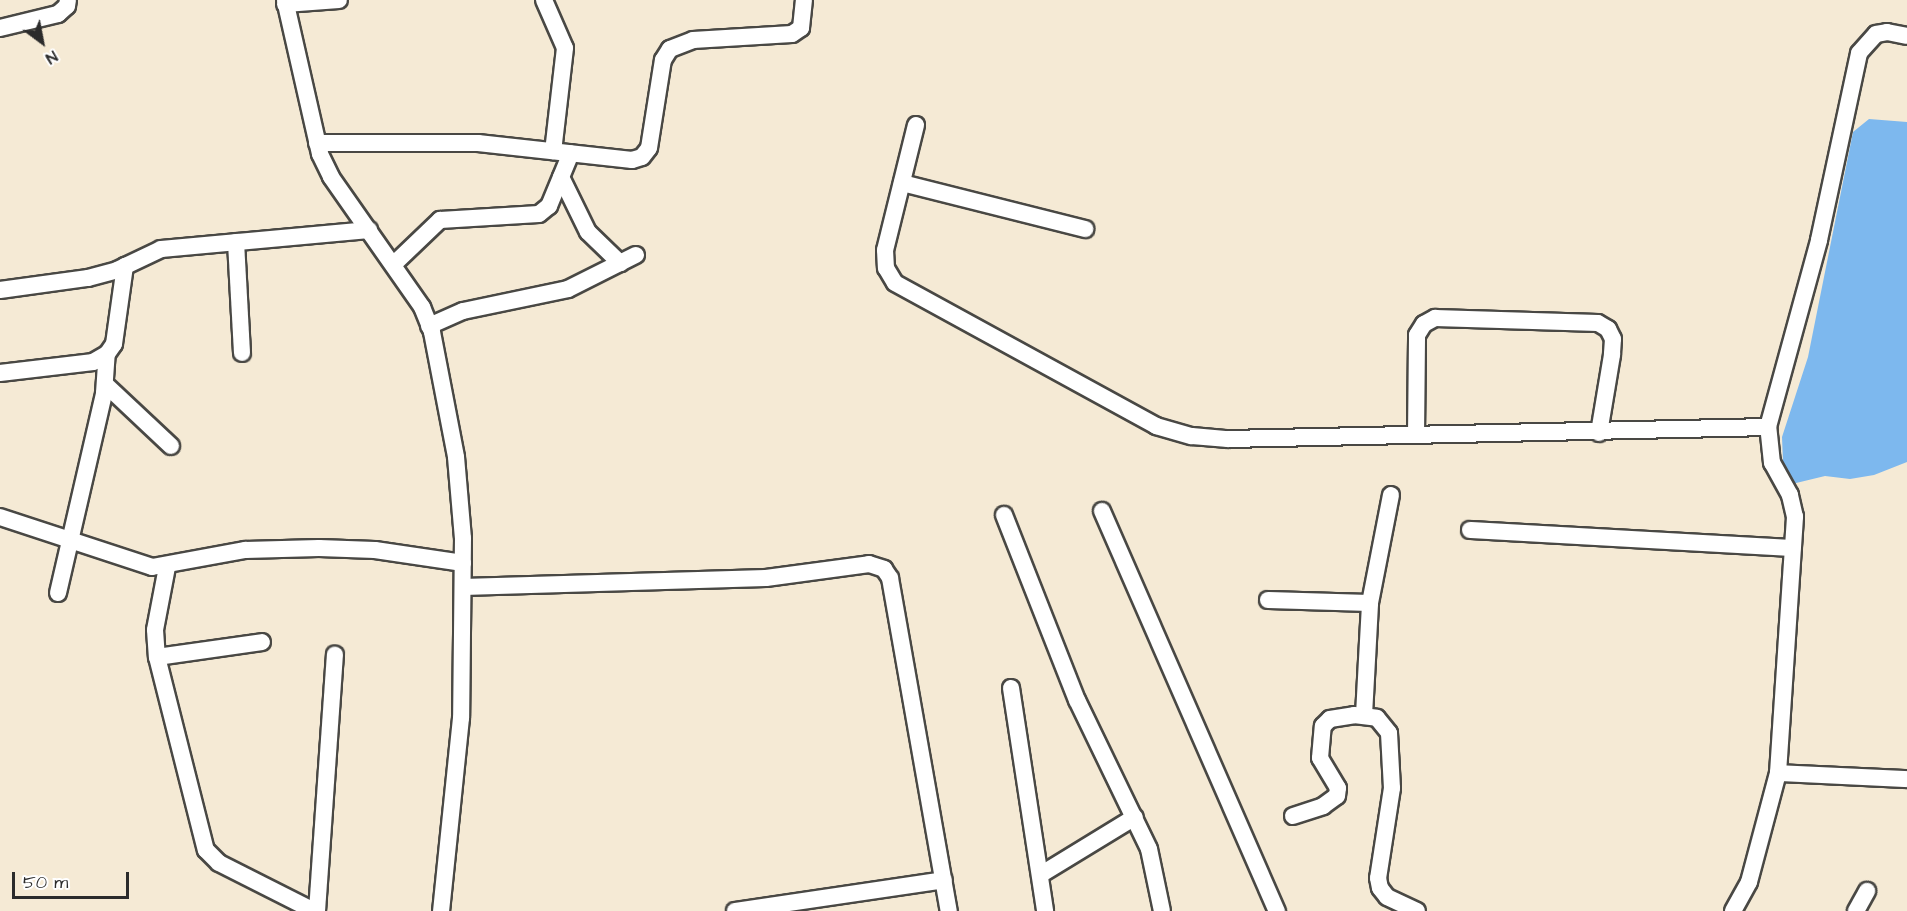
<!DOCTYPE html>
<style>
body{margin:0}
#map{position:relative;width:1907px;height:911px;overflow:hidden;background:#f5ead5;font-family:"Architects Daughter",sans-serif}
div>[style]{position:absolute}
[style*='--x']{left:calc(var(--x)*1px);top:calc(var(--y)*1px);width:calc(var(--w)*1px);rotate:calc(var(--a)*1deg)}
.water>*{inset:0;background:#7db8ee}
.roads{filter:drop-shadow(2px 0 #494844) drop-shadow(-2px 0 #494844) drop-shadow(0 2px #494844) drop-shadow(0 -2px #494844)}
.street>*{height:16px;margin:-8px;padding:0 8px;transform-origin:8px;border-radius:8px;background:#fff}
span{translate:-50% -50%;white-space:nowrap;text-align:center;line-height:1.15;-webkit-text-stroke:4.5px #fff;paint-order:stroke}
.north{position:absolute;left:12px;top:12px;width:60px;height:60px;-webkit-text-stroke:4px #fff;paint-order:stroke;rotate:148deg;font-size:16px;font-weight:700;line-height:24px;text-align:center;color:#2b2b2b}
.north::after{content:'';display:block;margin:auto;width:21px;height:27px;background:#2b2b2b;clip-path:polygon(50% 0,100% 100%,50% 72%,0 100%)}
.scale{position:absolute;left:12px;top:872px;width:117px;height:27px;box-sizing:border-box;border:3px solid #2b2b2b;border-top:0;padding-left:8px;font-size:18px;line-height:21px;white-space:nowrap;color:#2b2b2b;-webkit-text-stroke:4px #fff;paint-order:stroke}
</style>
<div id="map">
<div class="water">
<i style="clip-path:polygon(1869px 119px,1907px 122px,1907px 462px,1874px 475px,1850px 479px,1825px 476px,1792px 484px,1783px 462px,1782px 437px,1808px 357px,1853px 132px)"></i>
</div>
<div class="roads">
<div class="street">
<i style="--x:285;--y:0;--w:158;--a:77.2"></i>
<i style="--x:320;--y:154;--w:25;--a:64"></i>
<i style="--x:331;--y:177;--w:159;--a:55"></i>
<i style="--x:422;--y:307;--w:27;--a:68"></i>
<i style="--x:432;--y:332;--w:127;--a:79.1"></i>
<i style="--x:456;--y:457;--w:81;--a:85.1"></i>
<i style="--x:463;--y:538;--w:180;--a:90.6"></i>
<i style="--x:461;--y:718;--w:194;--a:95.9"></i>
<i style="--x:544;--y:0;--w:52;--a:66.4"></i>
<i style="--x:565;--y:48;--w:104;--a:96.6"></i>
<i style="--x:285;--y:4;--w:54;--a:-4.2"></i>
<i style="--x:0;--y:28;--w:60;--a:-13.6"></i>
<i style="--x:58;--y:14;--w:12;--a:-42"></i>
<i style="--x:67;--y:6;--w:6;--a:-81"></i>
<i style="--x:916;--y:125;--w:129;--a:103.9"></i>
<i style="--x:885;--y:250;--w:18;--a:87"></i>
<i style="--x:886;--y:268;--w:17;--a:59"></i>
<i style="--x:895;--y:283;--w:298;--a:28.7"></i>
<i style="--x:1156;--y:426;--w:37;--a:16"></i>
<i style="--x:1192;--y:436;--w:36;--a:5"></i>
<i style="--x:1228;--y:439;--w:540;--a:-1.27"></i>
<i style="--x:317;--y:143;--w:161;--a:0"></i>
<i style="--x:478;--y:143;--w:155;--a:6.3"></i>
<i style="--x:632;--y:160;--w:10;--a:-17"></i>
<i style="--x:642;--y:157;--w:11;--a:-52"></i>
<i style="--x:649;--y:148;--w:89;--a:-81"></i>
<i style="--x:663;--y:60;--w:13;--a:-58"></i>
<i style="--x:670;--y:49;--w:25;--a:-21"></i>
<i style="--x:693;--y:40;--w:99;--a:-3.5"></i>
<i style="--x:792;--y:34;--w:11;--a:-34"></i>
<i style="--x:801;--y:28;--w:28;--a:-84"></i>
<i style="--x:561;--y:177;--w:61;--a:63.9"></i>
<i style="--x:588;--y:232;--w:45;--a:44.1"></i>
<i style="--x:902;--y:183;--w:189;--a:14.1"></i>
<i style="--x:236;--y:242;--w:111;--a:86.9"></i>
<i style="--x:394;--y:264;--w:64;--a:-43.7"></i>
<i style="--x:440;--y:220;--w:99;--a:-3.5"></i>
<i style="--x:539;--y:214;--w:13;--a:-39"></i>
<i style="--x:549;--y:206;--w:57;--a:-67.5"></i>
<i style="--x:0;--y:290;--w:89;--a:-7.8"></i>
<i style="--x:88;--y:278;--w:30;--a:-15"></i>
<i style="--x:117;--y:270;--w:49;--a:-25.5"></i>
<i style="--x:161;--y:249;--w:209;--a:-5.2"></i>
<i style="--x:429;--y:326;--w:37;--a:-24"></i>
<i style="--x:463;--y:311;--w:107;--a:-11.8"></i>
<i style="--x:568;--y:289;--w:76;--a:-26.6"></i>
<i style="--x:0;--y:373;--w:94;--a:-6.7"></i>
<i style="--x:93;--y:362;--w:16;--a:-30"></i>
<i style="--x:107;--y:354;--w:12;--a:-55"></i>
<i style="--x:114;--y:344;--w:79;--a:-82"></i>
<i style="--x:106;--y:385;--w:89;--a:43.2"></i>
<i style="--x:1416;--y:435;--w:100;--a:-89.4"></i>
<i style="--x:1417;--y:335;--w:13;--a:-58"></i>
<i style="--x:1424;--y:324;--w:13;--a:-29"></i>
<i style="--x:1435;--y:318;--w:163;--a:1.8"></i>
<i style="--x:1598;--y:323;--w:12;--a:31"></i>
<i style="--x:1608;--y:329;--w:11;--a:63"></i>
<i style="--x:1613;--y:339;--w:16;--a:94"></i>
<i style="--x:1612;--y:355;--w:79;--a:99.5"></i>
<i style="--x:1102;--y:511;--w:437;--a:66.4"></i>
<i style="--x:1004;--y:515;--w:199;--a:68.5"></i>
<i style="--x:1077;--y:700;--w:165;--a:64.2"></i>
<i style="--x:1149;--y:849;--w:63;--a:78.2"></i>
<i style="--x:0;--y:517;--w:160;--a:18.2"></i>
<i style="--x:152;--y:567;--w:95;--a:-10.4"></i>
<i style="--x:245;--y:550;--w:74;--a:-1.5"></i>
<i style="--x:319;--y:548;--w:56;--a:2"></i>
<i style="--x:375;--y:550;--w:89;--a:8.4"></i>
<i style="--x:1470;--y:530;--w:323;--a:3.2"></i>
<i style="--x:167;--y:567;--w:64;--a:100.8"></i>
<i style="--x:155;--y:630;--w:27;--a:86"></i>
<i style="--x:157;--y:657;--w:199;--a:75.8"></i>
<i style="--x:206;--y:850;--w:18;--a:45"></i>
<i style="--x:219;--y:863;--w:106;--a:26.8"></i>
<i style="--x:463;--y:587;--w:303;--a:-1.7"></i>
<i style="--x:766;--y:578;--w:104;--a:-7.7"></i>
<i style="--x:869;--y:564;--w:16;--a:18"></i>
<i style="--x:884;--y:569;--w:11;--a:56"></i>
<i style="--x:890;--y:578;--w:338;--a:80"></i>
<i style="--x:58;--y:593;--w:205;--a:-77"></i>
<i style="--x:104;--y:393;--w:39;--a:-86"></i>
<i style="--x:1268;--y:600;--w:102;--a:1.7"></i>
<i style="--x:157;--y:657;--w:106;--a:-8.1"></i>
<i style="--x:1011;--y:688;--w:226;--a:81.3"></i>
<i style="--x:1364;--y:715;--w:112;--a:-86.9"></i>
<i style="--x:1370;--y:603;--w:110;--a:-79"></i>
<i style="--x:1778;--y:773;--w:129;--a:2.7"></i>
<i style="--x:1293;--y:816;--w:32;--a:-18"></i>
<i style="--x:1323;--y:806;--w:17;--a:-36"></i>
<i style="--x:1337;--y:796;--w:8;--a:-83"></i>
<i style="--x:1338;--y:788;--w:35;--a:-121"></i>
<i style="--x:1320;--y:758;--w:32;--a:-85"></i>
<i style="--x:1323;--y:726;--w:10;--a:-45"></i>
<i style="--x:1330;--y:719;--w:24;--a:-9"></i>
<i style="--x:1354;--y:715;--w:23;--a:7"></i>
<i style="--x:1377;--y:718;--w:19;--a:51"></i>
<i style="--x:1389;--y:733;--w:55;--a:86.9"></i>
<i style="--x:1392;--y:788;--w:91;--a:98.8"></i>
<i style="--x:1378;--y:878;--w:10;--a:79"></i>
<i style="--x:1380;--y:888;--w:11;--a:52"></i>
<i style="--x:1387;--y:897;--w:33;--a:25"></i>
<i style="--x:1040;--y:875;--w:111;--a:-31.4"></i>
<i style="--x:317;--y:911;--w:257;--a:-86"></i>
<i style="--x:735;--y:911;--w:211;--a:-8.4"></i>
<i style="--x:1733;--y:911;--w:33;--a:-61"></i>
<i style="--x:1749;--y:882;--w:113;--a:-75.1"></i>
<i style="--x:1778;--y:773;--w:257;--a:-86.2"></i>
<i style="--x:1795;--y:517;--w:23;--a:-103"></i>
<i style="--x:1790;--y:495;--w:37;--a:-119"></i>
<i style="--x:1772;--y:463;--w:36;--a:-96"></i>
<i style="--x:1768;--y:427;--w:194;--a:-74.7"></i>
<i style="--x:1819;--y:240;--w:191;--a:-77.9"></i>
<i style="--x:1859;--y:53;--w:25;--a:-48"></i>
<i style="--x:1876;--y:34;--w:11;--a:-10"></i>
<i style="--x:1887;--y:32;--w:20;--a:11"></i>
<i style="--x:1856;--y:911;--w:23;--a:-61"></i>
</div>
</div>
<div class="north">N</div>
<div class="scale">50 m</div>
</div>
